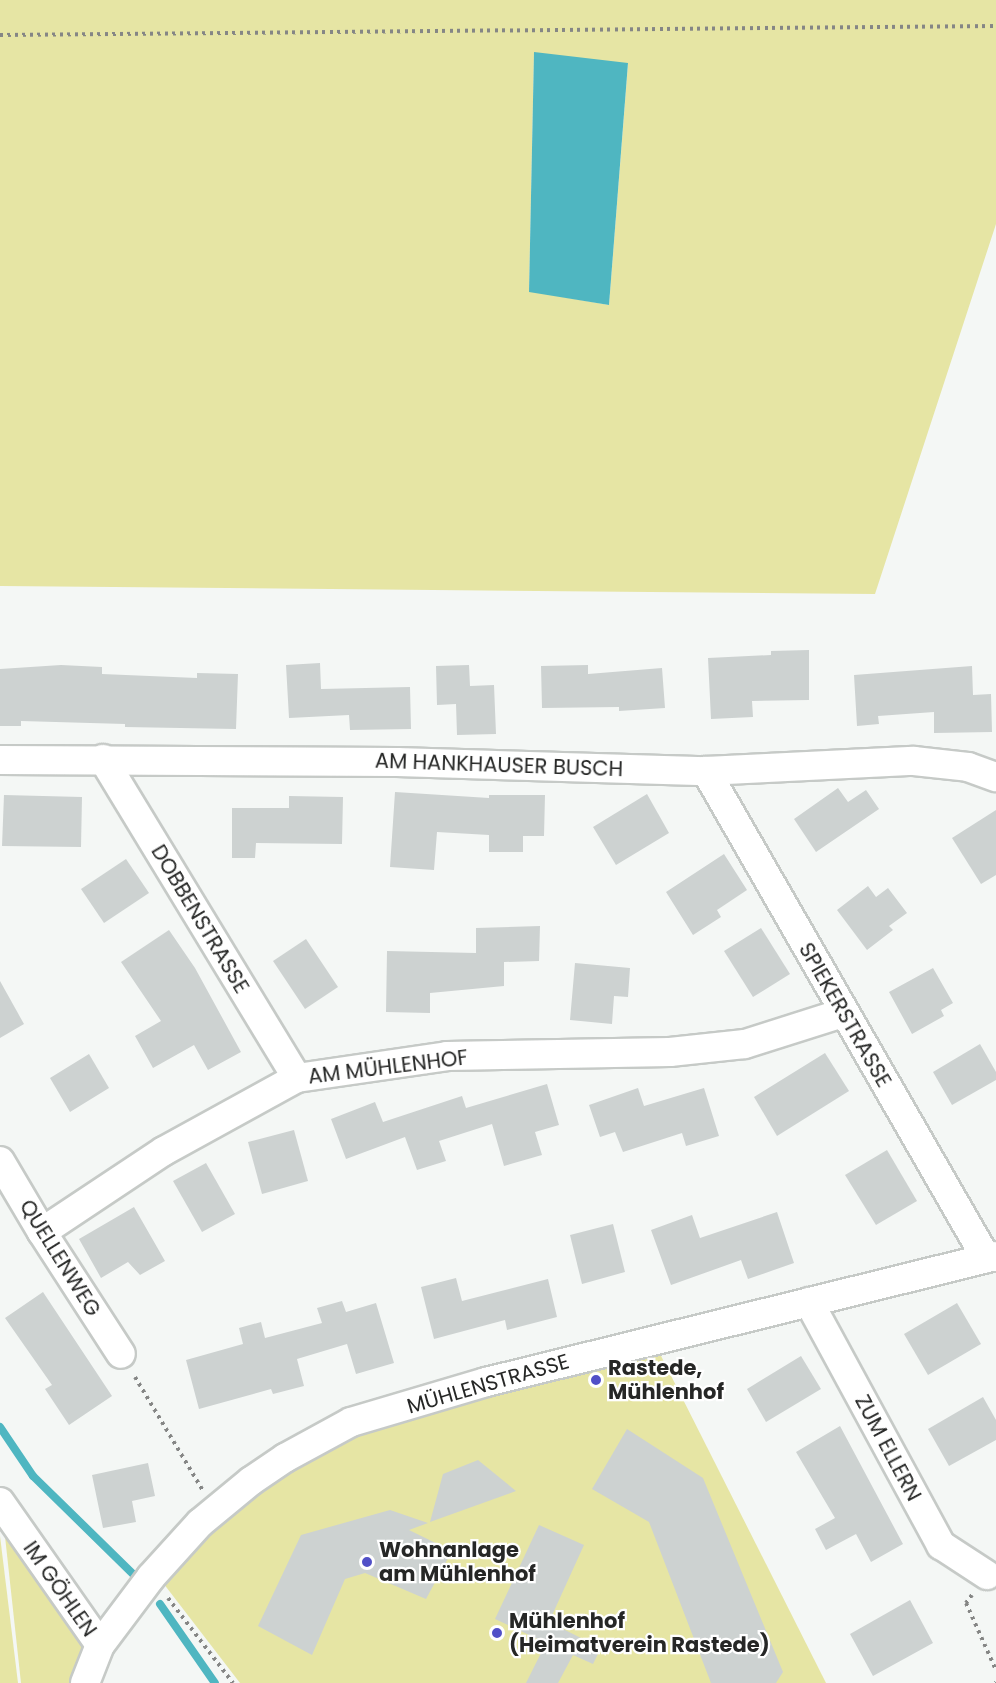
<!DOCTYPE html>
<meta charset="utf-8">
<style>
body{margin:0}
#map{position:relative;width:996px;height:1683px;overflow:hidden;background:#f4f7f5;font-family:Poppins,sans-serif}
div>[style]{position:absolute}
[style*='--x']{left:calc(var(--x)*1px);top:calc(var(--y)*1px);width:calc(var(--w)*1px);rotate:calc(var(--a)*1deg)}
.green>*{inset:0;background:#e6e5a4}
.water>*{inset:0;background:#4fb6c1}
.stream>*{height:8px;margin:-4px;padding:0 4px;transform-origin:4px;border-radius:4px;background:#4fb6c1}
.building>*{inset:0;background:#cdd2d1}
.path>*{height:4px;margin-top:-2px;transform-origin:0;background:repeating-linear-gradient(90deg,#858685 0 3px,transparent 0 7.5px)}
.roads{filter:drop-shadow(2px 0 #c6cac7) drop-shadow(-2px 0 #c6cac7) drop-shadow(0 2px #c6cac7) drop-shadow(0 -2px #c6cac7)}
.minor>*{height:28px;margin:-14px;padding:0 14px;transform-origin:14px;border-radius:14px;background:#fff}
.dots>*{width:16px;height:16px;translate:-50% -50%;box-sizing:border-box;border:3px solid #fff;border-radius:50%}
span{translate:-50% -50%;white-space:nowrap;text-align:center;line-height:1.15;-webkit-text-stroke:4.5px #fff;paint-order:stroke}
.street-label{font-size:21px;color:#262726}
.poi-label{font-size:21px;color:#262726;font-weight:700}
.left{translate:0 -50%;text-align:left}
</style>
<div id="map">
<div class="green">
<i style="clip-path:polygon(evenodd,0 0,996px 0,996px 224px,875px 594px,0 586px,0 0,534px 53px,628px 64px,609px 305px,529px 291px,534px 53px)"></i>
<i style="clip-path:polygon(653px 1340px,826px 1683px,240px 1683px,160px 1579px,285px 1458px)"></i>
<i style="clip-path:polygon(3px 1518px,93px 1645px,79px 1683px,21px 1683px)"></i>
<i style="clip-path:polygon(0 1536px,18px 1683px,0 1683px)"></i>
</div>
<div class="water">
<i style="clip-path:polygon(534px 52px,628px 63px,609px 305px,529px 292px)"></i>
</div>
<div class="stream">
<i style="--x:0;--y:1427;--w:59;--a:56"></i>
<i style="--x:33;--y:1476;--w:143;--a:44.4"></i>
<i style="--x:160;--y:1604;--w:96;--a:55.2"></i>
</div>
<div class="building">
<i style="clip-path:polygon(809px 650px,809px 700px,752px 701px,753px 717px,711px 719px,708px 658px,771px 655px,771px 651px)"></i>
<i style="clip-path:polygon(320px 663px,321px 689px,410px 687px,411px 729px,350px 730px,349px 715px,289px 718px,286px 665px)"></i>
<i style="clip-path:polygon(61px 665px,102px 667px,102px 674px,197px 678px,197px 673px,238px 674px,236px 729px,125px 727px,125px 724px,21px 721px,21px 726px,0 726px,0 669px)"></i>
<i style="clip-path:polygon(469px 665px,470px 686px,494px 685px,496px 734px,457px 735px,456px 704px,437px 705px,436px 666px)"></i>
<i style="clip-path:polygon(588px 665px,588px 674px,662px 668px,665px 708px,619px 711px,619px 707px,542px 708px,541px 666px)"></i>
<i style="clip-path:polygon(972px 666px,973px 695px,991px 694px,992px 732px,934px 733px,934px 712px,878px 716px,879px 724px,857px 726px,854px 675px)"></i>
<i style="clip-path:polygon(838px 788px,848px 802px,866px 790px,879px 809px,816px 852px,794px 819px)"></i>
<i style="clip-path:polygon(395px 792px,489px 798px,489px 795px,545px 795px,544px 836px,523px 836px,523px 852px,489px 852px,489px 835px,437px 832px,434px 870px,390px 867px)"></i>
<i style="clip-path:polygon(647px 794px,669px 833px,616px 865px,593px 827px)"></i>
<i style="clip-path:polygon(4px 795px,82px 797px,81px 847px,2px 846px)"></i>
<i style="clip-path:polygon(289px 796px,343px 797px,342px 844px,256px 843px,255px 858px,232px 858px,232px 808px,289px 808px)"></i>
<i style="clip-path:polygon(996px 810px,996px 875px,981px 884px,952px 838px)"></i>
<i style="clip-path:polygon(724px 854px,747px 890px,717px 910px,721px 917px,693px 935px,666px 892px)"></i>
<i style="clip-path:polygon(126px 859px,149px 893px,104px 923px,81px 889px)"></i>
<i style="clip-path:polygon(868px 886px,876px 897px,888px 888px,907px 913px,889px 926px,893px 930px,867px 950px,837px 910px)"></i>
<i style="clip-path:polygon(540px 926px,539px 961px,504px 962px,504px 986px,430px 993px,430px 1013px,386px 1012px,387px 951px,476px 953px,476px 928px)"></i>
<i style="clip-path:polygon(761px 928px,790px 974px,753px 997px,724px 951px)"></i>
<i style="clip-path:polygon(169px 930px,195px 968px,241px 1052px,208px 1070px,194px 1045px,153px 1068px,135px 1036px,161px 1021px,121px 962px)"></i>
<i style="clip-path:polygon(306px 939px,338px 987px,305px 1009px,273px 961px)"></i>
<i style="clip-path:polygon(575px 963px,630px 968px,628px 997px,614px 996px,612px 1024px,570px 1020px)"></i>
<i style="clip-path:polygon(933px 968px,953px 1003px,941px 1010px,944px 1016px,912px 1034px,889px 992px)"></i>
<i style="clip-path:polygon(0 981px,24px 1024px,0 1038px)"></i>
<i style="clip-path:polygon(980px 1044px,996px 1072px,996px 1080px,952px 1105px,933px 1072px)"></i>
<i style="clip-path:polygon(825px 1053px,849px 1091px,777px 1136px,754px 1097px)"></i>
<i style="clip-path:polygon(89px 1054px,109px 1088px,70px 1112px,50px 1078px)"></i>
<i style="clip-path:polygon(547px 1084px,559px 1125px,535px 1132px,542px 1155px,504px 1166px,492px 1124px,439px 1141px,446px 1161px,417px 1170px,405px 1137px,346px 1159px,331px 1119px,375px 1102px,383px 1122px,462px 1096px,466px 1108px)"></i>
<i style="clip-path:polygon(638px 1088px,644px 1106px,704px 1088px,719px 1136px,686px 1146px,682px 1133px,623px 1152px,615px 1132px,600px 1137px,589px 1105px)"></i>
<i style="clip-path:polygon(294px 1130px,308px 1181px,262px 1194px,248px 1142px)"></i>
<i style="clip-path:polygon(887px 1150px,917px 1201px,876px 1225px,845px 1175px)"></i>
<i style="clip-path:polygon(206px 1163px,235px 1214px,202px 1232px,173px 1181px)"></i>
<i style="clip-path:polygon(134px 1207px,165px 1261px,140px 1275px,128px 1262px,101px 1278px,79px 1239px)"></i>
<i style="clip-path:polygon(777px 1212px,794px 1263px,748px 1279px,741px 1260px,671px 1285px,651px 1230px,692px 1215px,700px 1238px)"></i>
<i style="clip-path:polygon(613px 1224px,625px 1272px,582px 1284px,570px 1235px)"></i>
<i style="clip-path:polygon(456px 1278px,462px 1301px,548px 1279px,557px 1317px,507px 1330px,505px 1320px,434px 1339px,421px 1287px)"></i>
<i style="clip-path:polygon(43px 1292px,112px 1396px,69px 1425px,45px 1389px,52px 1385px,5px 1318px)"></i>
<i style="clip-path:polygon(342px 1301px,346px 1312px,376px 1303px,394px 1363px,356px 1374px,347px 1344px,297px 1359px,304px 1386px,273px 1394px,271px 1389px,199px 1409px,186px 1360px,243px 1344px,239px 1328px,261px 1322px,265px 1338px,322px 1323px,317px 1308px)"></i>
<i style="clip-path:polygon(957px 1303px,981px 1344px,928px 1375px,904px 1334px)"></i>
<i style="clip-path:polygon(801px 1356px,821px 1389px,766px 1422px,747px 1389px)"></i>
<i style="clip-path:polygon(983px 1397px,996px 1420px,996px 1440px,949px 1466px,928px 1429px)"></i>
<i style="clip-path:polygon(840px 1426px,903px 1544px,871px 1562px,856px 1534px,826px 1550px,815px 1529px,835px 1518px,796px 1452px)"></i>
<i style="clip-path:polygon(627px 1429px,703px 1478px,783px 1672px,776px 1683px,711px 1683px,649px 1522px,592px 1489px)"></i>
<i style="clip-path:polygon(478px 1460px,516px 1491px,430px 1522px,443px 1474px)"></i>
<i style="clip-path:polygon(148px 1463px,155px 1496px,132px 1501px,136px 1522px,103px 1528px,92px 1475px)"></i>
<i style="clip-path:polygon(390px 1510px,428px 1523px,409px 1530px,452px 1551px,426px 1599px,365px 1573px,345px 1579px,312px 1655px,258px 1626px,301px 1535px)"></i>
<i style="clip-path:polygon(539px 1525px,584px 1545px,549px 1622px,601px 1648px,593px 1664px,573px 1655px,558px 1683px,526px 1683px,546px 1643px,495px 1619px)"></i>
<i style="clip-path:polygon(910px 1600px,933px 1643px,873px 1676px,850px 1634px)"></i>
</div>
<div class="path">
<i style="--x:0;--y:35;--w:996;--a:-0.52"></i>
<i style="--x:135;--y:1377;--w:131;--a:59.1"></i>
<i style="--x:972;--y:1595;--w:10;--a:127"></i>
<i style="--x:966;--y:1603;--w:73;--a:65.9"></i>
<i style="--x:168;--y:1598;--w:107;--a:52.6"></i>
<i style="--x:995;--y:1683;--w:1;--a:-45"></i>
</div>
<div class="roads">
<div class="minor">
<i style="--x:103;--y:759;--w:373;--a:58.7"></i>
<i style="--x:0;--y:760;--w:397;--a:0.3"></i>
<i style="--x:397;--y:762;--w:309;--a:1.7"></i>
<i style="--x:706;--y:771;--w:208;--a:-2.8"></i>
<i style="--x:914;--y:761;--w:54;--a:6.3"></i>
<i style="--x:968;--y:767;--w:30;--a:20"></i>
<i style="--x:706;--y:771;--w:562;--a:60.1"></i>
<i style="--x:0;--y:1161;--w:82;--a:59.4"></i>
<i style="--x:42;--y:1232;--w:145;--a:57.1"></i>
<i style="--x:42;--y:1232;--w:146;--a:-33.6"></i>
<i style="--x:164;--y:1151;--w:152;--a:-28.8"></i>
<i style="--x:297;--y:1078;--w:152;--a:-8.3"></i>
<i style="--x:447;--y:1056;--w:223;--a:-1"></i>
<i style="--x:670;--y:1052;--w:75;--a:-6.1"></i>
<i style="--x:745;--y:1044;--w:103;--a:-17.6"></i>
<i style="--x:809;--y:1302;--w:277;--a:61.5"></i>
<i style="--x:941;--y:1545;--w:55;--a:33.1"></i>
<i style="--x:0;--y:1502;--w:174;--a:55"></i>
<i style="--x:85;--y:1683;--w:41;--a:-68.5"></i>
<i style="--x:100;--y:1645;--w:85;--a:-53.1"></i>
<i style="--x:151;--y:1577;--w:73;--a:-47.8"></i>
<i style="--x:200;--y:1523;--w:66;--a:-39.5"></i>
<i style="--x:251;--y:1481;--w:41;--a:-34.1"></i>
<i style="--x:285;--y:1458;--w:75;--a:-28.6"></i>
<i style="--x:351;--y:1422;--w:141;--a:-16.5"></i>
<i style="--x:486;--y:1382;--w:525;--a:-13.88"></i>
</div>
</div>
<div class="dots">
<i style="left:596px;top:1380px;background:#5150c7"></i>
<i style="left:367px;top:1562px;background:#5150c7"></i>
<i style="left:497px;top:1633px;background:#5150c7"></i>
</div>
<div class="street-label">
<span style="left:499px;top:765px;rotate:2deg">AM HANKHAUSER BUSCH</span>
<span style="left:200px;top:919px;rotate:59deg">DOBBENSTRASSE</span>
<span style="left:845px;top:1015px;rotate:60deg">SPIEKERSTRASSE</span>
<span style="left:388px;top:1067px;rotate:-7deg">AM MÜHLENHOF</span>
<span style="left:60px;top:1258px;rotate:58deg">QUELLENWEG</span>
<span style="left:488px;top:1384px;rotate:-16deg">MÜHLENSTRASSE</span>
<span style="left:888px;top:1448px;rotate:62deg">ZUM ELLERN</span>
<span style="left:60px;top:1589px;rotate:55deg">IM GÖHLEN</span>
</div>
<div class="poi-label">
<span class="left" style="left:608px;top:1380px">Rastede,<br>Mühlenhof</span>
<span class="left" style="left:379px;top:1562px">Wohnanlage<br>am Mühlenhof</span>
<span class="left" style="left:509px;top:1633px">Mühlenhof<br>(Heimatverein Rastede)</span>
</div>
</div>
